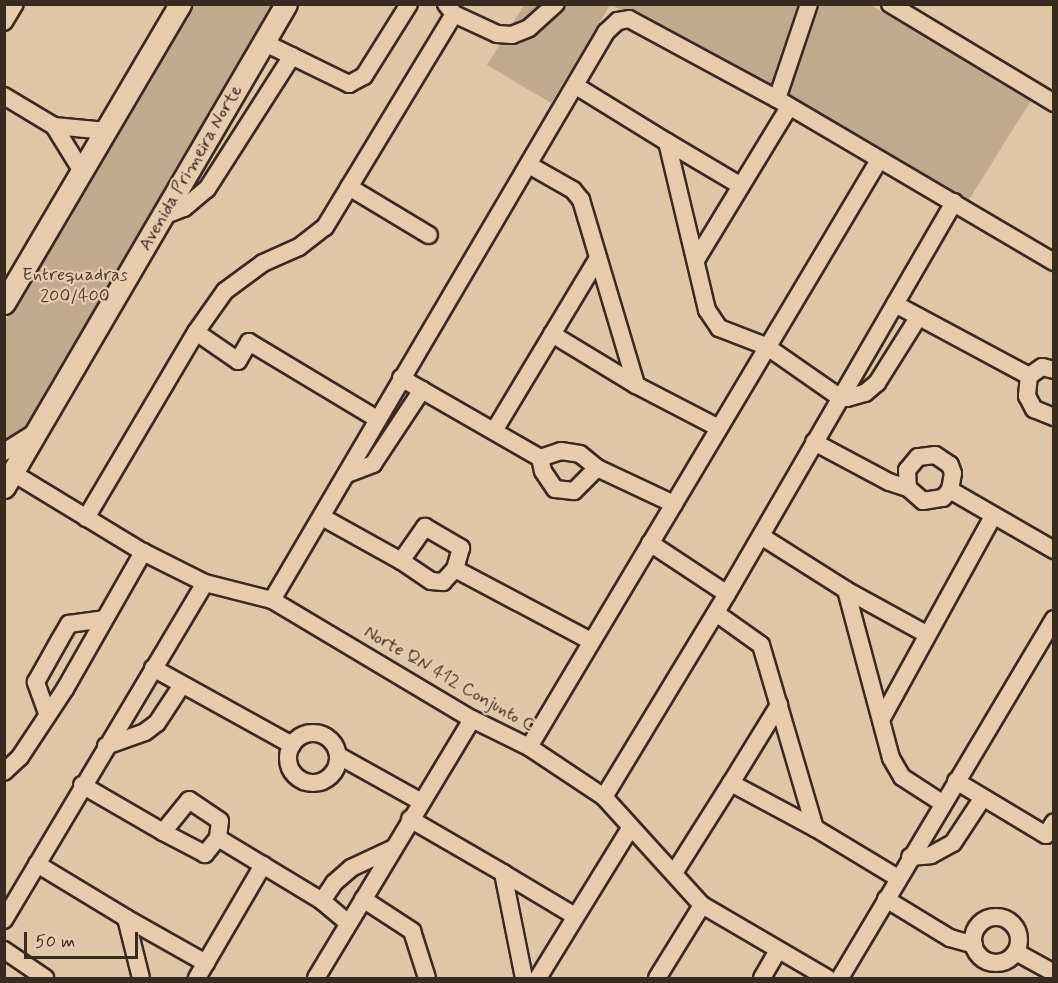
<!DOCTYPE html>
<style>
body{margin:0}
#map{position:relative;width:1058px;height:983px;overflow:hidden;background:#dfc6a7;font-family:Mynerve,sans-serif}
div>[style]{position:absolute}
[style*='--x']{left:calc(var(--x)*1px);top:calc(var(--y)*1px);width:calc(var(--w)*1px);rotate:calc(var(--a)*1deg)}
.green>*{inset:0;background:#c1a98e}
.roads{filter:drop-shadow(2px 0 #3b2a1e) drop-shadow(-2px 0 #3b2a1e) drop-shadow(0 2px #3b2a1e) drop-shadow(0 -2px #3b2a1e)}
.minor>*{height:16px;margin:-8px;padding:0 8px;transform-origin:8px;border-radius:8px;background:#e6ccad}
.minor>.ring{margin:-8px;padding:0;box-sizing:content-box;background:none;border:16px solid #e6ccad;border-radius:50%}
.major>*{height:21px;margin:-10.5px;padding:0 10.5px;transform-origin:10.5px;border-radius:10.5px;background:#e6ccad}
span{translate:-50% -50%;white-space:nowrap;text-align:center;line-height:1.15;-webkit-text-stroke:4.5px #e6ccad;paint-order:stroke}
.street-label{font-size:18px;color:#3b2a1e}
.park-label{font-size:18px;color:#4f3d2f}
.frame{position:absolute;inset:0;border:6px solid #3b2a1e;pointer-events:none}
.scale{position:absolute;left:24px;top:932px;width:114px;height:27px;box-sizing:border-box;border:3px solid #3b2a1e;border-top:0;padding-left:8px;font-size:18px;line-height:21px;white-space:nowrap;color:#3b2a1e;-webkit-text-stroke:4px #e6ccad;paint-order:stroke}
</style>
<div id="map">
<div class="green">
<i style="clip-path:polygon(815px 4px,870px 5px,1032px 99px,965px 206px,781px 100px)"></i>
<i style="clip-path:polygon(192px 5px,291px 5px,5px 490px,5px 321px)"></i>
<i style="clip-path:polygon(524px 5px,610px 5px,551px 103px,487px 65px)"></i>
<i style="clip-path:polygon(612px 5px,805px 5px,773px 96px)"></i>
</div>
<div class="roads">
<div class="minor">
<i style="--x:890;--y:4;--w:192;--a:31.1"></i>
<i style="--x:454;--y:14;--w:47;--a:24.9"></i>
<i style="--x:497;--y:34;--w:15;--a:4"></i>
<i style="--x:512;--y:35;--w:18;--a:-22"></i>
<i style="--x:529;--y:28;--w:36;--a:-42"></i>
<i style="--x:4;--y:22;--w:21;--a:-59"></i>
<i style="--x:263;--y:42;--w:96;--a:26"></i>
<i style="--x:349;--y:84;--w:17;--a:-28"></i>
<i style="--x:364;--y:76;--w:85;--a:-58"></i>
<i style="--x:576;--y:86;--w:107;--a:31.6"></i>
<i style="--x:667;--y:142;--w:173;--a:76.6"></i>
<i style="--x:707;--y:310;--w:22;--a:56"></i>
<i style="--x:719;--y:328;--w:50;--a:21"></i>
<i style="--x:766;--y:346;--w:89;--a:34.9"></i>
<i style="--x:839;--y:397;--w:8;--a:7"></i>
<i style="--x:847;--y:398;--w:19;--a:-16"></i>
<i style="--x:865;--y:393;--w:16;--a:-40"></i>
<i style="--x:877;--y:383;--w:77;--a:-57.8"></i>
<i style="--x:4;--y:96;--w:58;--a:31"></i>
<i style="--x:54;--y:126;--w:53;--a:5.4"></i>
<i style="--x:777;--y:99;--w:100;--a:-71.4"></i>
<i style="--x:54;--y:126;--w:55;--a:58.3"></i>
<i style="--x:667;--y:142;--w:86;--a:30.7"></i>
<i style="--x:529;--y:165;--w:51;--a:29.6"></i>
<i style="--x:573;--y:190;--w:13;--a:51"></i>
<i style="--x:581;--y:200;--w:193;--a:73.4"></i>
<i style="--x:636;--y:385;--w:93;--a:27.4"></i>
<i style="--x:349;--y:187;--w:93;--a:31"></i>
<i style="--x:163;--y:216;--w:22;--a:-21"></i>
<i style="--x:184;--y:208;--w:30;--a:-40"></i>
<i style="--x:207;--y:189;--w:158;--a:-57.4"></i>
<i style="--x:696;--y:260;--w:179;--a:-58.7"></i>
<i style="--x:895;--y:304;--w:152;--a:28.2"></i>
<i style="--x:196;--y:332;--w:51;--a:34.6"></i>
<i style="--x:238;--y:361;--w:22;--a:-60"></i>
<i style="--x:249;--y:342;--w:149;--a:31"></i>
<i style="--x:552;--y:334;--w:98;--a:31.3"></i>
<i style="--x:1054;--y:370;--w:12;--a:-166"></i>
<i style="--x:1042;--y:367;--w:16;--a:145"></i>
<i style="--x:1029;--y:376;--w:20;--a:96"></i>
<i style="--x:1027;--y:396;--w:15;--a:62"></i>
<i style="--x:1034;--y:409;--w:22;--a:22"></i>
<i style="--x:401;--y:378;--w:160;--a:29.9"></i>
<i style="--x:494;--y:431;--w:202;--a:-59"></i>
<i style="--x:814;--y:442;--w:85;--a:28.1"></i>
<i style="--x:889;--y:482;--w:20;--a:18"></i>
<i style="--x:908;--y:488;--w:20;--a:41"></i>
<i style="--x:923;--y:501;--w:20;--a:-9"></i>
<i style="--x:943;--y:498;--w:11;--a:-49"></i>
<i style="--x:950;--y:490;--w:17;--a:-80"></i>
<i style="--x:953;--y:473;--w:9;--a:-111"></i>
<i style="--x:950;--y:465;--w:18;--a:-146"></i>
<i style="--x:935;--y:455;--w:17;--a:173"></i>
<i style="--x:918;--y:457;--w:17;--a:130"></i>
<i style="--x:907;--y:470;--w:18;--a:87"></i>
<i style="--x:561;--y:451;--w:19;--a:9"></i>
<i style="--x:580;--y:454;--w:22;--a:39"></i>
<i style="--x:597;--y:468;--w:33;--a:135"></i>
<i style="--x:574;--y:491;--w:19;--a:-174"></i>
<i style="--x:555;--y:489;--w:22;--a:-124"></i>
<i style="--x:543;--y:471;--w:13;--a:-103"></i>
<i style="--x:540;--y:458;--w:22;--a:-18"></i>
<i style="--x:4;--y:452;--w:38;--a:-32"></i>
<i style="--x:597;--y:468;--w:85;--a:25.1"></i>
<i style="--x:13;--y:473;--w:152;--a:31.3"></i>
<i style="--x:143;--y:552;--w:69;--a:26.6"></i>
<i style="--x:205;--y:583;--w:69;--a:14.2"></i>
<i style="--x:272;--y:600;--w:233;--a:30.8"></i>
<i style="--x:472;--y:719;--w:64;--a:26.2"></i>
<i style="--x:529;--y:747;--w:90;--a:33.7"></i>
<i style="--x:604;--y:797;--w:146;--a:47.8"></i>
<i style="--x:702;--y:905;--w:145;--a:30.3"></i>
<i style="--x:347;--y:474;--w:28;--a:-21"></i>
<i style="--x:373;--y:464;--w:89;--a:-56.5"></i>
<i style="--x:950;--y:490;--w:120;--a:30"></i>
<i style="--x:322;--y:517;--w:90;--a:29.1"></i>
<i style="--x:86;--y:518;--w:216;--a:-59.4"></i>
<i style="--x:196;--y:332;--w:50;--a:-54.7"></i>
<i style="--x:225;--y:291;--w:47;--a:-36.4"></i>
<i style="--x:263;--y:263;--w:39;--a:-24"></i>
<i style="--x:299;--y:247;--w:33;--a:-38"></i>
<i style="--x:325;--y:227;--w:249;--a:-58.8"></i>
<i style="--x:454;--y:14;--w:13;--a:-129"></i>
<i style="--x:425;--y:527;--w:42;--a:30.3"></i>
<i style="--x:461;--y:548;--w:22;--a:106"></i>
<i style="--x:455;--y:569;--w:18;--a:133"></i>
<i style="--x:443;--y:582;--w:12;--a:-175"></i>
<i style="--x:431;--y:581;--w:36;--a:-146"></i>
<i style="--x:401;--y:561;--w:42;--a:-54.8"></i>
<i style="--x:761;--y:536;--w:101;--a:32.4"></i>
<i style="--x:846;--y:590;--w:174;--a:75"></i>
<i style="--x:891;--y:758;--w:22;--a:60"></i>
<i style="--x:902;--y:777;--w:48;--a:33"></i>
<i style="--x:650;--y:543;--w:92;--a:33.5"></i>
<i style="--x:455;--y:569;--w:154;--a:27.9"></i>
<i style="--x:846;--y:590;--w:91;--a:28.8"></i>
<i style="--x:272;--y:600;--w:659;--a:-59.54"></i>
<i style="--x:606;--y:32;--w:16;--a:-43"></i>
<i style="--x:618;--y:21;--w:11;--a:-10"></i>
<i style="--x:629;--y:19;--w:168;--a:28.4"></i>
<i style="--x:777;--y:99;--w:321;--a:30.5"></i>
<i style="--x:716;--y:613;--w:55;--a:35.4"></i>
<i style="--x:761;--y:645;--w:191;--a:73.6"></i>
<i style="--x:815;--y:828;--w:97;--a:31.1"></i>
<i style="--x:153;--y:668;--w:159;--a:29"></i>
<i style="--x:47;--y:713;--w:33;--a:-110"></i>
<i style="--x:36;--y:682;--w:47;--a:-60.7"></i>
<i style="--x:59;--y:641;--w:20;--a:-60"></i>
<i style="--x:69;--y:624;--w:35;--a:-8"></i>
<i style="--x:881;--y:720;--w:233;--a:-61.2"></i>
<i class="ring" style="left:288px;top:733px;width:34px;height:34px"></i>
<i style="--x:106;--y:746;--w:41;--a:-19.7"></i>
<i style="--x:145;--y:732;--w:15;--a:-37"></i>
<i style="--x:157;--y:723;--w:45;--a:-56.7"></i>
<i style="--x:529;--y:747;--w:683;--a:-59.19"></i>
<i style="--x:339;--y:756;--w:93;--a:29.1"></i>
<i style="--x:4;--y:772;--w:22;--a:-43"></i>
<i style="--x:20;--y:757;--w:82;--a:-56.5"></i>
<i style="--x:65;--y:689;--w:158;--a:-60.3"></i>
<i style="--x:956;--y:781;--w:105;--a:31"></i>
<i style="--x:1046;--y:835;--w:15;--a:-58"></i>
<i style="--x:731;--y:783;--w:92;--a:-58.4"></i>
<i style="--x:82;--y:785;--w:94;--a:30.1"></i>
<i style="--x:604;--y:797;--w:237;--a:-58.8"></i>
<i style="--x:727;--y:594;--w:453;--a:-59.9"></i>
<i style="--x:189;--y:800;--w:37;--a:34"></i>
<i style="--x:220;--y:821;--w:17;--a:97"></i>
<i style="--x:218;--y:838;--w:21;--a:129"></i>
<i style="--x:205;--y:854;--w:47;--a:-152.4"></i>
<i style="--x:163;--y:832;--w:41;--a:-50.9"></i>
<i style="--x:410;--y:819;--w:108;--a:30.1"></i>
<i style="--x:503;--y:873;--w:107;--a:78.7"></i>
<i style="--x:218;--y:838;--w:122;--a:31.2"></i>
<i style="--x:322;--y:901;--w:34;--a:40"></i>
<i style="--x:910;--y:857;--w:21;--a:-5"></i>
<i style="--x:931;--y:855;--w:25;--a:-29"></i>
<i style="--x:953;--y:843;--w:53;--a:-56.6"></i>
<i style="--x:37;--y:864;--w:104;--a:31.2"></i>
<i style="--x:126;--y:918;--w:62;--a:76"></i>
<i style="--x:503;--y:873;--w:84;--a:30.8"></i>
<i style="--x:674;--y:873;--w:107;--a:-57.7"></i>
<i style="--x:731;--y:783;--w:95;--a:28.2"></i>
<i style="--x:363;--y:899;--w:59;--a:33.1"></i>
<i style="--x:412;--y:931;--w:49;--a:72.3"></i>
<i style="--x:886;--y:899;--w:75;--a:31.4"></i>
<i style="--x:950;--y:938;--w:25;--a:16"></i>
<i style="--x:322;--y:901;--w:22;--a:-56"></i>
<i style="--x:334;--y:883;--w:23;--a:-41"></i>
<i style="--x:351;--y:868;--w:45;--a:-24.9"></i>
<i class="ring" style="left:973px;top:917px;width:30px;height:30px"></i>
<i style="--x:126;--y:918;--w:92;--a:29.4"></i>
<i style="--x:4;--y:920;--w:392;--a:-59.2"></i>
<i style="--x:4;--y:950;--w:50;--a:34.3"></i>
<i style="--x:1016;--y:952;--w:43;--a:28.9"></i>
<i style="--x:197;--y:978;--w:131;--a:-59.7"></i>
<i style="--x:316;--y:978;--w:302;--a:-58.9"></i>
<i style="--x:538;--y:978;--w:177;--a:-58.4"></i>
<i style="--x:657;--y:978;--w:86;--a:-58.3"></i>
<i style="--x:762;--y:978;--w:30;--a:-60"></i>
<i style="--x:840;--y:978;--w:418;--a:-59.2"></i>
</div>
<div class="major">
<i style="--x:4;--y:303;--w:347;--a:-59.5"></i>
<i style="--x:4;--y:487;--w:559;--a:-59.72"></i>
</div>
</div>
<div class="street-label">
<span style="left:191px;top:168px;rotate:-60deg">Avenida Primeira Norte</span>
<span style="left:449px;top:679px;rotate:30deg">Norte QN 412 Conjunto C</span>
</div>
<div class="park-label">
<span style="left:75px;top:286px">Entrequadras<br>200/400</span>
</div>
<div class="frame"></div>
<div class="scale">50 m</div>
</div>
